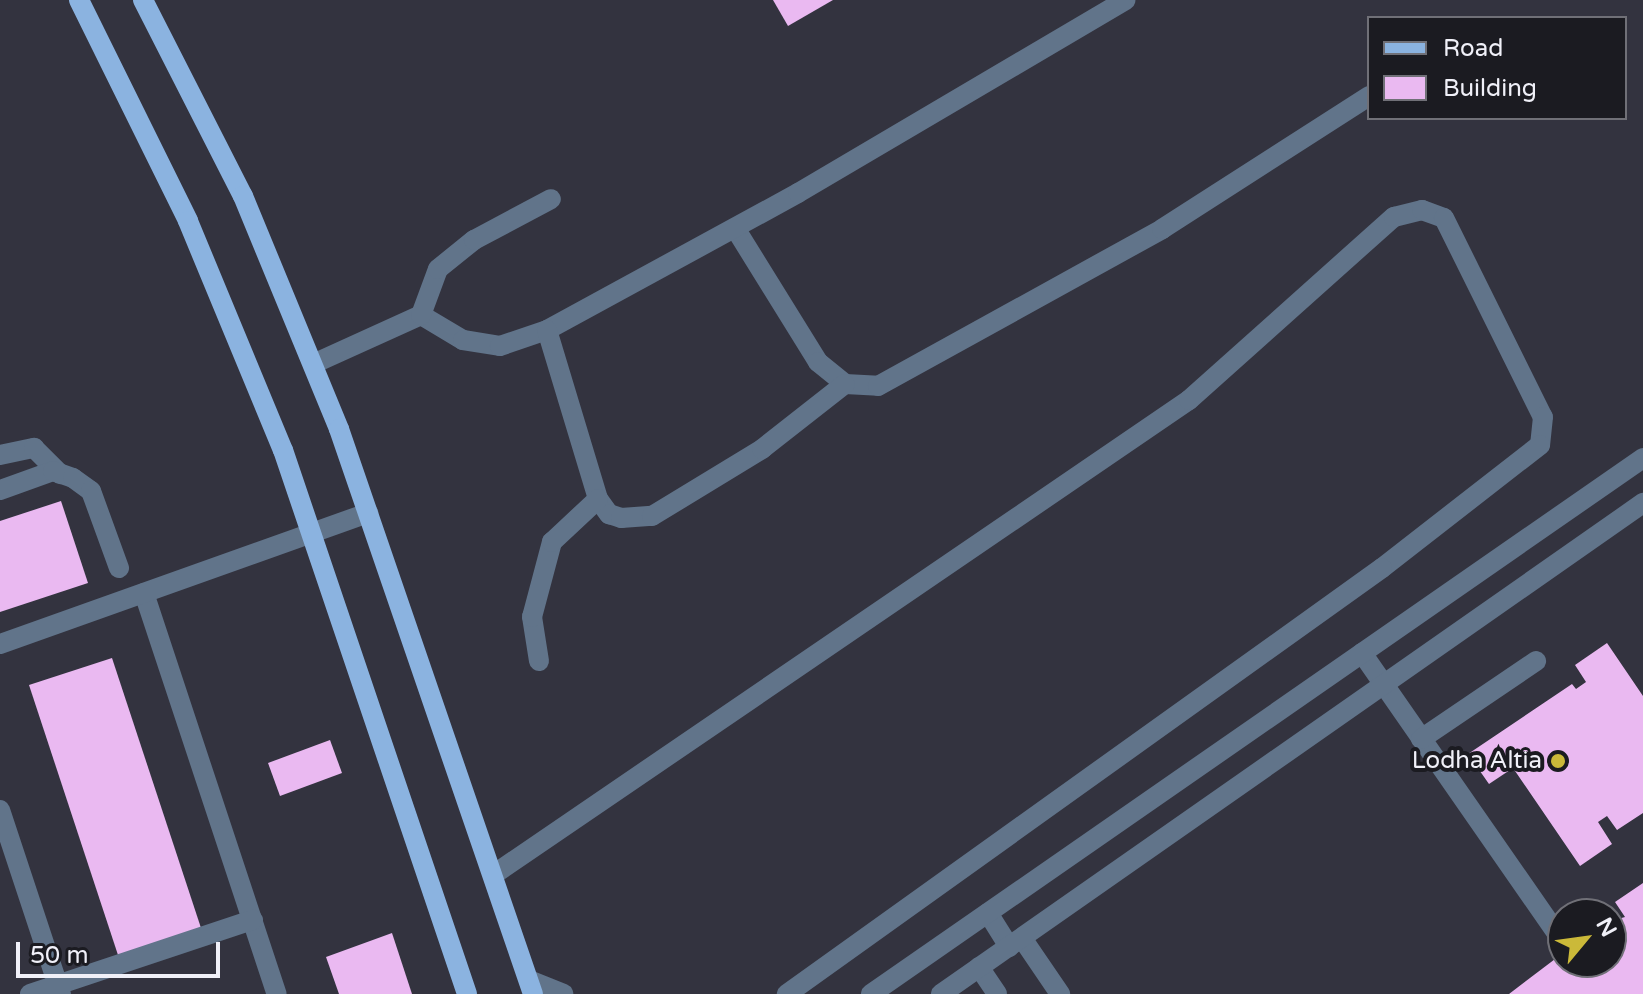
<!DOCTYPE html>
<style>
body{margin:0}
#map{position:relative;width:1643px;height:994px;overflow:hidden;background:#33333f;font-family:"Varela Round",sans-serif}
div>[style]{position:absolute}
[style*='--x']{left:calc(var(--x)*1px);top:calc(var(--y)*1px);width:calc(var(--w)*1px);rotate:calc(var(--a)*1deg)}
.building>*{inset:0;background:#eab9f1}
.minor>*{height:20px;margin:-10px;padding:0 10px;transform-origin:10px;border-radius:10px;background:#61748a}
.major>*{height:20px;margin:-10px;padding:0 10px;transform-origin:10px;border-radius:10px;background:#8bb3e0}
.dots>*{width:22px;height:22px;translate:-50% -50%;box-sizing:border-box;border:4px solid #1b1b21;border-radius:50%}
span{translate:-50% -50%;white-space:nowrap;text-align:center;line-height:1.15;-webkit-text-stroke:8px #1b1b21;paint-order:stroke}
.poi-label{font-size:24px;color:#f0f0f8}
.right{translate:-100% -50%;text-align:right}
.legend{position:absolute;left:1367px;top:16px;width:260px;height:104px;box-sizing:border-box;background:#1b1b21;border:2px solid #707077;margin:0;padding:10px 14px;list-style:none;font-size:24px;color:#f0f0f8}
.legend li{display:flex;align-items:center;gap:16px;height:40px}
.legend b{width:40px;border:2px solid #707077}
.north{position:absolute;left:1547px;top:898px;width:80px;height:80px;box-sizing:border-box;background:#1b1b21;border:2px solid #707077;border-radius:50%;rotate:61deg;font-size:22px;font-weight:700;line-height:32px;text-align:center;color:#f0f0f8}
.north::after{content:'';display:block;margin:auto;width:28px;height:36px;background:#cbb939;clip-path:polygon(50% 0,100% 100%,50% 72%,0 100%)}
.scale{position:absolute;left:16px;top:942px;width:204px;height:36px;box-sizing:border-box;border:4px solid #f0f0f8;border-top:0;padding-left:10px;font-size:24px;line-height:28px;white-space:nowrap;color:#f0f0f8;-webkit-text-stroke:6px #1b1b21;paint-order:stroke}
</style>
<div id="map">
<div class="building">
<i style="clip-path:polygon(773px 0,833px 0,788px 26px)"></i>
<i style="clip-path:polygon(61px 501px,88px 583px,0 612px,0 521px)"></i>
<i style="clip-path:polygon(1607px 643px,1643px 696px,1643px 813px,1617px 830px,1607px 816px,1598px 822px,1612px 844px,1580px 866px,1513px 768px,1489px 784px,1468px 754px,1572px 684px,1576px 689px,1586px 682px,1575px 665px)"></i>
<i style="clip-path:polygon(112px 658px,201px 928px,118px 955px,29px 685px)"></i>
<i style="clip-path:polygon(330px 740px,342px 773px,280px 796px,268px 763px)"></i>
<i style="clip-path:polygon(1643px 883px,1643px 994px,1509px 994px,1563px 953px,1563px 962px,1611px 962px,1611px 921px,1625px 917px,1615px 902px)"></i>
<i style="clip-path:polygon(392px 933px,412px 994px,339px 994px,326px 957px)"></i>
</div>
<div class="minor">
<i style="--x:735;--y:228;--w:158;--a:58.2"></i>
<i style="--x:818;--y:362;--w:35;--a:39"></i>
<i style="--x:845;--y:384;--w:33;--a:3"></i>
<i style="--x:878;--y:386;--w:325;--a:-28.9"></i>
<i style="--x:1162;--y:229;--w:246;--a:-32.7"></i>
<i style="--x:421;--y:315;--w:49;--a:30.8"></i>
<i style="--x:463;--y:340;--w:37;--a:9"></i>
<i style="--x:500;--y:346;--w:50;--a:-18.8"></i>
<i style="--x:547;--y:330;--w:286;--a:-28.6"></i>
<i style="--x:798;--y:193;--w:380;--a:-30.5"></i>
<i style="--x:547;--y:330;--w:177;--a:73.2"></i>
<i style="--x:598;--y:499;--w:19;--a:54"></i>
<i style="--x:609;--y:514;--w:13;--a:18"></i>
<i style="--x:621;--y:518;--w:31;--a:-4"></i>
<i style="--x:652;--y:516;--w:129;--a:-31.3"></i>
<i style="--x:762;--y:449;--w:105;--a:-38.1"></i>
<i style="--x:313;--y:364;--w:119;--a:-24.4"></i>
<i style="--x:421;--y:315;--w:49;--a:-69.7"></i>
<i style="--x:438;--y:269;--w:46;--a:-38.9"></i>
<i style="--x:474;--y:240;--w:87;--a:-28"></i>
<i style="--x:0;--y:455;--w:35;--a:-12"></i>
<i style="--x:34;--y:448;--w:37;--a:45"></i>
<i style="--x:0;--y:490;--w:56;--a:-19.7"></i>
<i style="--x:53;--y:471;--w:21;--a:19"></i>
<i style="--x:73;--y:478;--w:22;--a:36"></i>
<i style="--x:91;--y:491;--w:82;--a:70"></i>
<i style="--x:144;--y:593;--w:422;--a:71.7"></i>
<i style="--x:0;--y:644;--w:391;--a:-19.6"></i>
<i style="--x:1362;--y:653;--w:342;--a:55.2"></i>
<i style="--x:539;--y:661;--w:45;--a:-99"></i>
<i style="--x:532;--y:617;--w:78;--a:-75.1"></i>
<i style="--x:552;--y:542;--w:63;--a:-43.1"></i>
<i style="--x:1421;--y:739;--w:139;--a:-34.1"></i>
<i style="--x:0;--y:810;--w:194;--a:71.7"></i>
<i style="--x:493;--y:875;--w:843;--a:-34.31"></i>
<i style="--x:1189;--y:400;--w:275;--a:-41.8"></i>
<i style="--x:1394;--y:217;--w:29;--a:-14"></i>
<i style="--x:1422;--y:210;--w:23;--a:20"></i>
<i style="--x:1444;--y:218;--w:222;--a:63.6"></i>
<i style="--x:1543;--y:417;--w:28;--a:96"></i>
<i style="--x:1540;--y:445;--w:200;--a:142.1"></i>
<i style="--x:1382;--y:568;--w:732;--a:144.4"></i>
<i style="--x:988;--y:913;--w:40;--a:58"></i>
<i style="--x:1022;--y:938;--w:68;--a:55.8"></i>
<i style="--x:979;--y:967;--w:32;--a:56"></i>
<i style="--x:529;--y:980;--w:37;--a:22"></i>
<i style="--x:30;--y:994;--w:235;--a:-18.4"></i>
<i style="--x:871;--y:994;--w:940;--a:-34.77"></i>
<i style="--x:941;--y:994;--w:857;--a:-34.97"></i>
</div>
<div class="major">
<i style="--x:79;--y:0;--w:246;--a:63.7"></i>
<i style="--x:188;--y:221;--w:248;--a:67.5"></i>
<i style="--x:283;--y:450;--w:574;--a:71.31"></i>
<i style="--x:143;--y:0;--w:220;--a:63"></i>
<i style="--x:243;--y:196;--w:252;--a:67.6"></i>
<i style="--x:339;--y:429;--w:597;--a:71.05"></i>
</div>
<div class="dots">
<i style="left:1558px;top:761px;background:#cbb939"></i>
</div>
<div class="poi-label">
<span class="right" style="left:1542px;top:761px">Lodha Altia</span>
</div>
<ul class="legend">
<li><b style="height:10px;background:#8bb3e0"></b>Road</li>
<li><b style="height:22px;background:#eab9f1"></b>Building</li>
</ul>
<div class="north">N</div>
<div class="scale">50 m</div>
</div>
